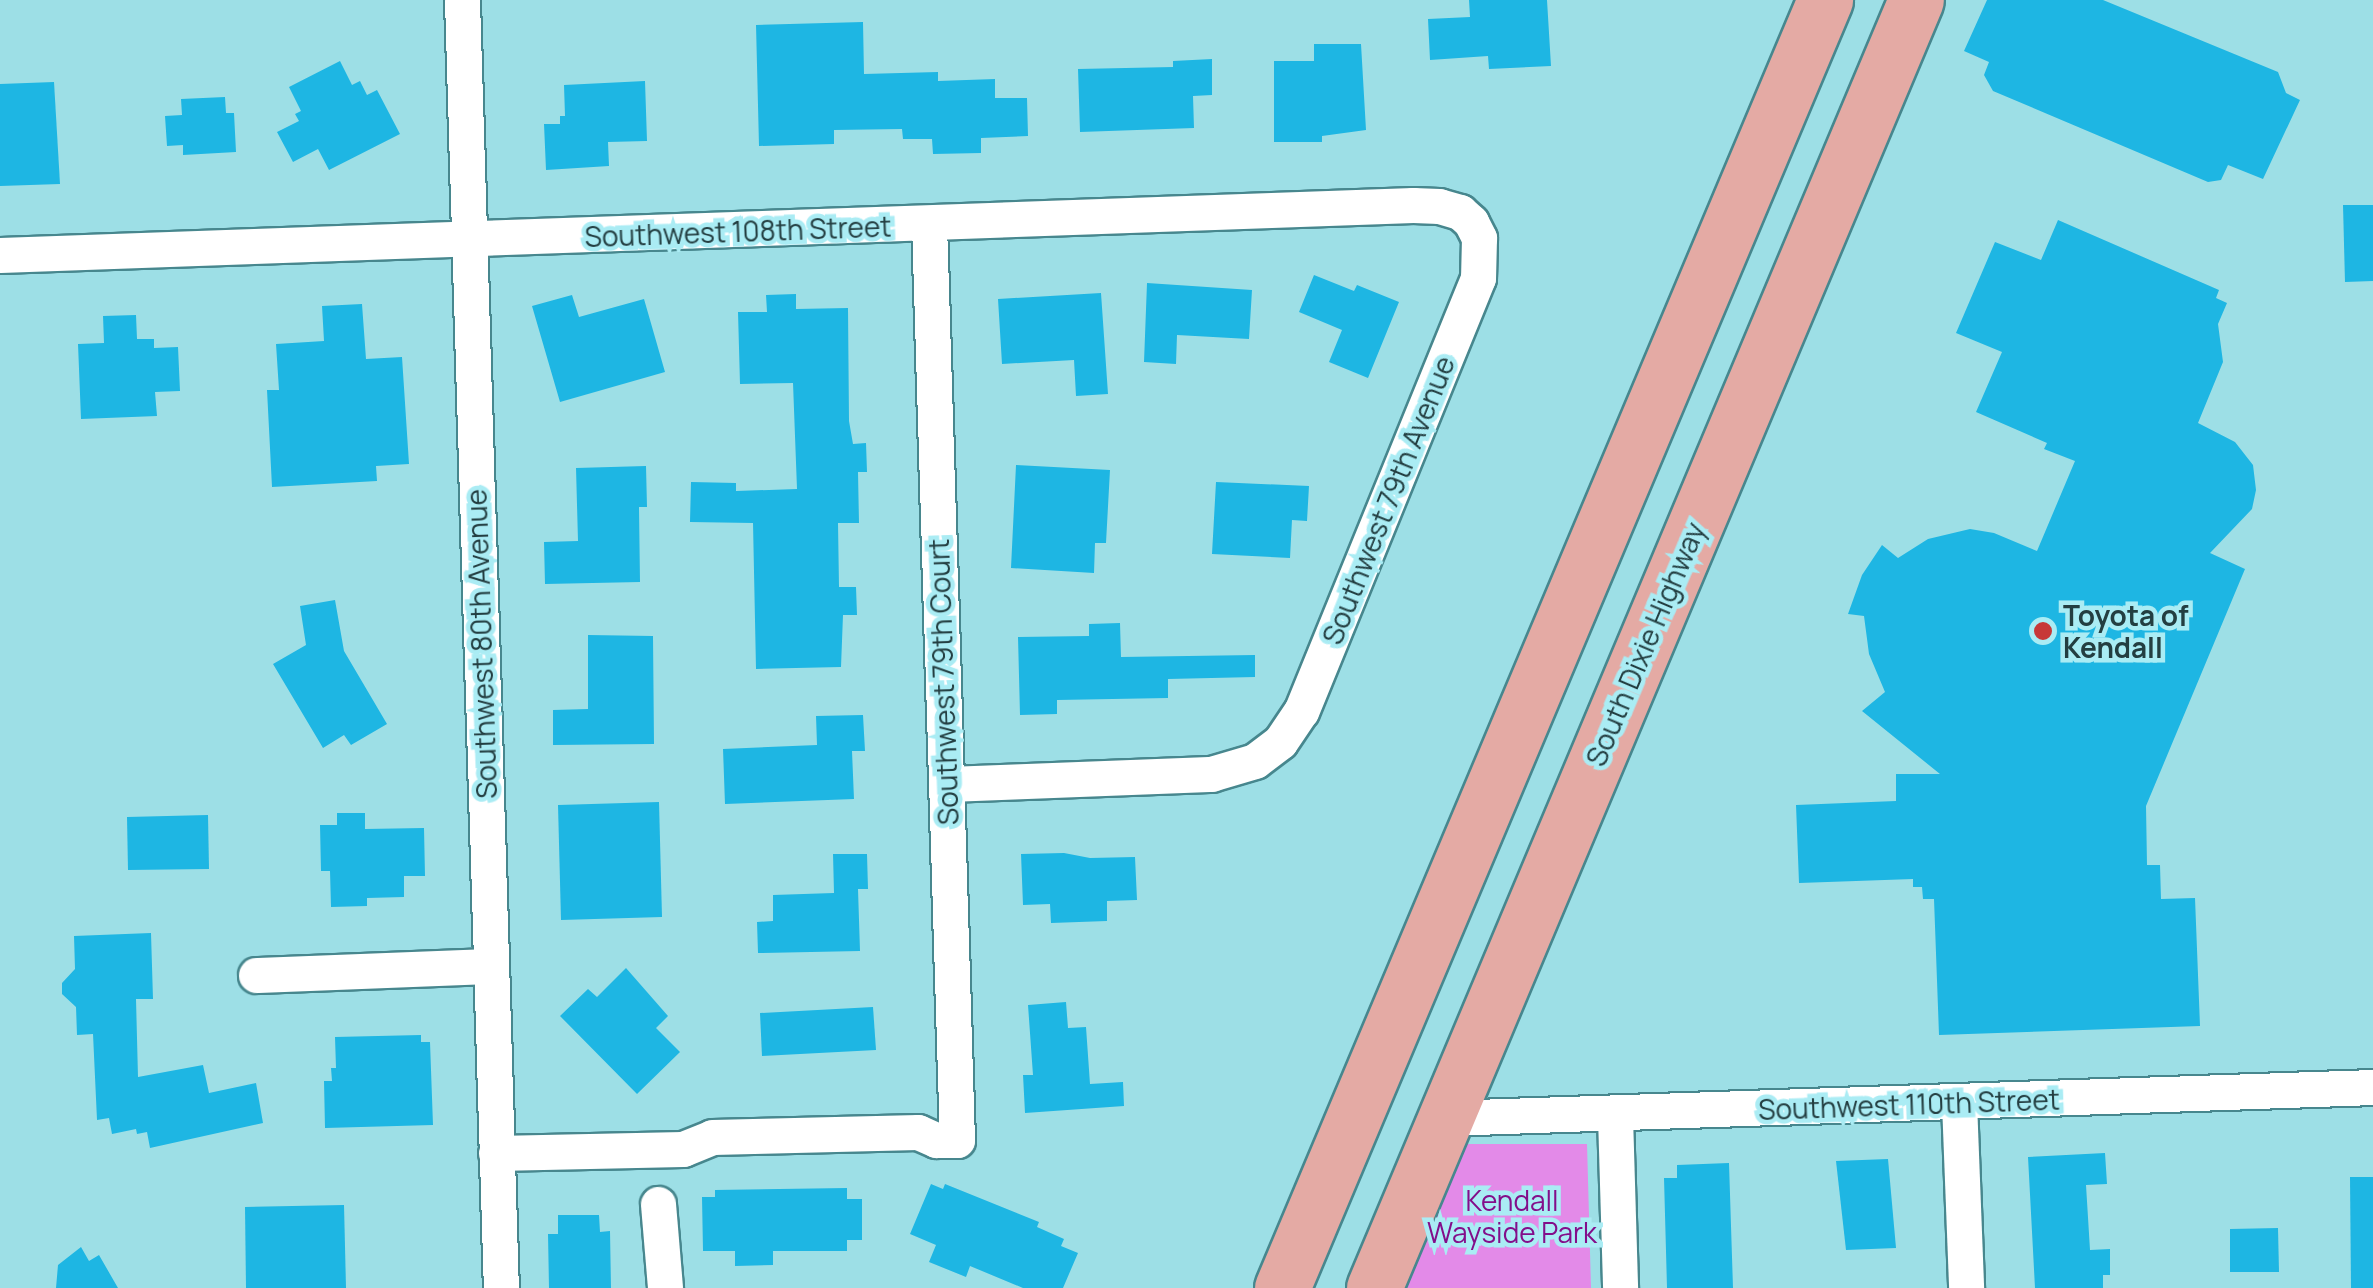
<!DOCTYPE html>
<style>
body{margin:0}
#map{position:relative;width:2373px;height:1288px;overflow:hidden;background:#9ddfe6;font-family:Manrope,sans-serif}
div>[style]{position:absolute}
[style*='--x']{left:calc(var(--x)*1px);top:calc(var(--y)*1px);width:calc(var(--w)*1px);rotate:calc(var(--a)*1deg)}
.green>*{inset:0;background:#e38ae8}
.building>*{inset:0;background:#1eb6e3}
.roads{filter:drop-shadow(2px 0 #47878e) drop-shadow(-2px 0 #47878e) drop-shadow(0 2px #47878e) drop-shadow(0 -2px #47878e)}
.minor>*{height:35px;margin:-17.5px;padding:0 17.5px;transform-origin:17.5px;border-radius:17.5px;background:#fff}
.trunk>*{height:55px;margin:-27.5px;padding:0 27.5px;transform-origin:27.5px;border-radius:27.5px;background:#e4aaa4}
.dots>*{width:28px;height:28px;translate:-50% -50%;box-sizing:border-box;border:5px solid #aaecf4;border-radius:50%}
span{translate:-50% -50%;white-space:nowrap;text-align:center;line-height:1.15;-webkit-text-stroke:9px #aaecf4;paint-order:stroke}
.street-label{font-size:28px;color:#233e41}
.poi-label{font-size:28px;color:#233e41;font-weight:700}
.left{translate:0 -50%;text-align:left}
.park-label{font-size:28px;color:#830e8a}
</style>
<div id="map">
<div class="green">
<i style="clip-path:polygon(1464px 1144px,1587px 1144px,1591px 1288px,1404px 1288px)"></i>
</div>
<div class="building">
<i style="clip-path:polygon(1469px 0,1547px 0,1551px 66px,1489px 69px,1488px 56px,1430px 60px,1428px 19px,1470px 17px)"></i>
<i style="clip-path:polygon(1987px 0,2103px 0,2278px 72px,2286px 93px,2300px 100px,2263px 179px,2228px 165px,2221px 180px,2208px 182px,1993px 91px,1984px 75px,1989px 62px,1964px 51px)"></i>
<i style="clip-path:polygon(863px 22px,864px 74px,938px 72px,938px 81px,995px 79px,995px 98px,1027px 98px,1028px 136px,981px 138px,981px 153px,933px 154px,932px 139px,903px 139px,902px 129px,834px 130px,834px 144px,759px 146px,756px 25px)"></i>
<i style="clip-path:polygon(1314px 44px,1361px 44px,1366px 130px,1322px 136px,1322px 142px,1274px 142px,1274px 61px,1314px 61px)"></i>
<i style="clip-path:polygon(1212px 59px,1212px 95px,1193px 96px,1194px 128px,1080px 132px,1078px 69px,1173px 67px,1173px 61px)"></i>
<i style="clip-path:polygon(340px 61px,352px 85px,360px 81px,367px 95px,377px 90px,400px 134px,329px 170px,318px 149px,293px 162px,277px 132px,299px 121px,295px 114px,301px 111px,289px 87px)"></i>
<i style="clip-path:polygon(645px 81px,647px 141px,608px 142px,609px 166px,546px 170px,544px 124px,560px 124px,560px 116px,565px 116px,564px 85px)"></i>
<i style="clip-path:polygon(54px 82px,60px 184px,0 186px,0 84px)"></i>
<i style="clip-path:polygon(225px 97px,226px 113px,234px 113px,236px 152px,183px 155px,183px 145px,167px 146px,165px 116px,182px 115px,181px 99px)"></i>
<i style="clip-path:polygon(2343px 205px,2373px 205px,2373px 281px,2345px 282px)"></i>
<i style="clip-path:polygon(2058px 220px,2219px 290px,2216px 298px,2227px 303px,2218px 324px,2223px 362px,2198px 423px,2235px 442px,2253px 465px,2256px 490px,2252px 509px,2210px 553px,2245px 569px,2146px 806px,2147px 865px,2160px 865px,2161px 899px,2195px 898px,2200px 1026px,1939px 1035px,1934px 899px,1923px 899px,1922px 887px,1913px 887px,1913px 879px,1799px 883px,1796px 805px,1896px 801px,1896px 774px,1940px 774px,1862px 711px,1885px 692px,1869px 654px,1864px 616px,1848px 614px,1862px 575px,1882px 545px,1898px 558px,1928px 539px,1970px 529px,1994px 533px,2037px 551px,2075px 461px,2044px 449px,2047px 443px,1976px 412px,2002px 352px,1956px 333px,1995px 242px,2041px 260px)"></i>
<i style="clip-path:polygon(1314px 275px,1354px 291px,1357px 285px,1399px 302px,1368px 378px,1329px 362px,1342px 330px,1299px 312px)"></i>
<i style="clip-path:polygon(1147px 283px,1252px 290px,1249px 339px,1177px 335px,1176px 364px,1144px 362px)"></i>
<i style="clip-path:polygon(1101px 293px,1108px 394px,1076px 396px,1074px 360px,1002px 364px,998px 299px)"></i>
<i style="clip-path:polygon(796px 294px,796px 309px,848px 308px,849px 421px,853px 444px,866px 443px,867px 472px,858px 472px,859px 523px,838px 523px,839px 587px,856px 587px,857px 615px,843px 615px,841px 667px,756px 669px,753px 523px,690px 522px,691px 482px,736px 483px,736px 491px,797px 489px,793px 383px,740px 384px,738px 312px,767px 312px,766px 295px)"></i>
<i style="clip-path:polygon(572px 295px,579px 317px,644px 299px,665px 372px,560px 402px,532px 306px)"></i>
<i style="clip-path:polygon(362px 304px,366px 359px,402px 357px,409px 464px,376px 466px,377px 481px,272px 487px,267px 390px,279px 390px,276px 344px,324px 341px,322px 306px)"></i>
<i style="clip-path:polygon(136px 315px,137px 339px,154px 339px,154px 348px,178px 347px,180px 391px,155px 392px,157px 416px,81px 419px,78px 344px,104px 343px,103px 316px)"></i>
<i style="clip-path:polygon(1016px 465px,1110px 470px,1106px 543px,1095px 543px,1094px 573px,1011px 568px)"></i>
<i style="clip-path:polygon(646px 466px,647px 507px,639px 507px,640px 582px,545px 584px,544px 542px,578px 541px,576px 468px)"></i>
<i style="clip-path:polygon(1216px 482px,1309px 486px,1307px 521px,1292px 520px,1290px 558px,1212px 554px)"></i>
<i style="clip-path:polygon(335px 600px,344px 651px,387px 724px,351px 745px,344px 735px,323px 748px,273px 664px,306px 645px,300px 606px)"></i>
<i style="clip-path:polygon(1120px 623px,1121px 657px,1255px 655px,1255px 677px,1168px 679px,1168px 698px,1057px 700px,1057px 714px,1020px 715px,1018px 637px,1089px 636px,1089px 624px)"></i>
<i style="clip-path:polygon(588px 635px,653px 636px,654px 744px,553px 745px,553px 710px,588px 709px)"></i>
<i style="clip-path:polygon(863px 715px,865px 751px,852px 751px,854px 799px,725px 804px,723px 749px,817px 745px,816px 716px)"></i>
<i style="clip-path:polygon(659px 802px,662px 917px,561px 920px,558px 805px)"></i>
<i style="clip-path:polygon(337px 813px,365px 813px,365px 829px,424px 828px,425px 876px,404px 876px,404px 897px,367px 898px,367px 906px,331px 907px,330px 871px,321px 871px,320px 825px,337px 825px)"></i>
<i style="clip-path:polygon(208px 815px,209px 869px,128px 870px,127px 817px)"></i>
<i style="clip-path:polygon(1064px 853px,1090px 858px,1135px 857px,1137px 900px,1107px 901px,1107px 921px,1051px 923px,1050px 904px,1023px 905px,1021px 854px)"></i>
<i style="clip-path:polygon(833px 854px,867px 854px,868px 889px,858px 889px,860px 951px,758px 953px,757px 922px,773px 921px,773px 895px,834px 893px)"></i>
<i style="clip-path:polygon(151px 933px,153px 999px,136px 999px,138px 1077px,203px 1065px,209px 1093px,256px 1083px,263px 1123px,150px 1148px,147px 1132px,137px 1134px,136px 1129px,112px 1134px,109px 1118px,97px 1120px,93px 1034px,77px 1035px,76px 1007px,62px 994px,62px 983px,75px 969px,74px 936px)"></i>
<i style="clip-path:polygon(626px 968px,668px 1016px,656px 1028px,680px 1052px,637px 1094px,560px 1016px,588px 989px,597px 997px)"></i>
<i style="clip-path:polygon(1066px 1002px,1068px 1028px,1086px 1027px,1090px 1084px,1123px 1082px,1124px 1106px,1025px 1113px,1023px 1075px,1033px 1075px,1028px 1005px)"></i>
<i style="clip-path:polygon(873px 1007px,876px 1050px,762px 1056px,760px 1013px)"></i>
<i style="clip-path:polygon(421px 1035px,421px 1042px,430px 1042px,433px 1125px,325px 1128px,324px 1081px,332px 1081px,331px 1068px,336px 1068px,335px 1037px)"></i>
<i style="clip-path:polygon(2105px 1153px,2107px 1184px,2086px 1185px,2090px 1250px,2110px 1249px,2110px 1275px,2103px 1275px,2103px 1288px,2035px 1288px,2028px 1157px)"></i>
<i style="clip-path:polygon(1888px 1159px,1896px 1248px,1846px 1250px,1836px 1161px)"></i>
<i style="clip-path:polygon(1729px 1163px,1733px 1288px,1667px 1288px,1664px 1178px,1677px 1178px,1677px 1165px)"></i>
<i style="clip-path:polygon(2350px 1177px,2373px 1177px,2373px 1288px,2351px 1288px)"></i>
<i style="clip-path:polygon(931px 1184px,943px 1189px,945px 1184px,1039px 1222px,1037px 1227px,1064px 1239px,1061px 1246px,1078px 1253px,1063px 1288px,1023px 1288px,970px 1266px,966px 1277px,929px 1262px,936px 1245px,910px 1234px)"></i>
<i style="clip-path:polygon(847px 1188px,847px 1199px,862px 1199px,862px 1240px,847px 1240px,847px 1251px,773px 1251px,773px 1265px,735px 1266px,735px 1251px,703px 1251px,702px 1197px,715px 1197px,715px 1190px)"></i>
<i style="clip-path:polygon(344px 1205px,346px 1288px,246px 1288px,245px 1207px)"></i>
<i style="clip-path:polygon(558px 1215px,599px 1215px,600px 1232px,610px 1231px,611px 1288px,549px 1288px,548px 1234px,558px 1234px)"></i>
<i style="clip-path:polygon(2278px 1228px,2279px 1272px,2230px 1272px,2230px 1229px)"></i>
<i style="clip-path:polygon(81px 1247px,89px 1261px,99px 1255px,118px 1288px,56px 1288px,58px 1265px)"></i>
</div>
<div class="roads">
<div class="minor">
<i style="--x:462;--y:0;--w:1289;--a:88.27"></i>
<i style="--x:0;--y:255;--w:1414;--a:-2.03"></i>
<i style="--x:1413;--y:205;--w:26;--a:2"></i>
<i style="--x:1439;--y:206;--w:22;--a:16"></i>
<i style="--x:1460;--y:212;--w:15;--a:42"></i>
<i style="--x:1471;--y:222;--w:18;--a:63"></i>
<i style="--x:1479;--y:238;--w:40;--a:91.4"></i>
<i style="--x:1478;--y:278;--w:468;--a:112.2"></i>
<i style="--x:1301;--y:711;--w:37;--a:124"></i>
<i style="--x:1280;--y:742;--w:31;--a:143"></i>
<i style="--x:1255;--y:761;--w:46;--a:163.5"></i>
<i style="--x:1211;--y:774;--w:265;--a:177.8"></i>
<i style="--x:256;--y:975;--w:235;--a:-2.2"></i>
<i style="--x:1959;--y:1102;--w:186;--a:87.8"></i>
<i style="--x:1615;--y:1116;--w:172;--a:88.3"></i>
<i style="--x:1445;--y:1118;--w:929;--a:-1.91"></i>
<i style="--x:496;--y:1153;--w:187;--a:-1.2"></i>
<i style="--x:683;--y:1149;--w:31;--a:-22"></i>
<i style="--x:712;--y:1137;--w:206;--a:-1.4"></i>
<i style="--x:918;--y:1132;--w:20;--a:24"></i>
<i style="--x:936;--y:1140;--w:21;--a:0"></i>
<i style="--x:957;--y:1140;--w:916;--a:-91.75"></i>
<i style="--x:658;--y:1204;--w:84;--a:85.2"></i>
</div>
<div class="trunk">
<i style="--x:1282;--y:1288;--w:1398;--a:-67.14"></i>
<i style="--x:1374;--y:1288;--w:1397;--a:-67.18"></i>
</div>
</div>
<div class="dots">
<i style="left:2043px;top:631px;background:#c73838"></i>
</div>
<div class="street-label">
<span style="left:738px;top:231px;rotate:-2deg">Southwest 108th Street</span>
<span style="left:1388px;top:500px;rotate:-68deg">Southwest 79th Avenue</span>
<span style="left:481px;top:644px;rotate:-92deg">Southwest 80th Avenue</span>
<span style="left:1645px;top:644px;rotate:-67deg">South Dixie Highway</span>
<span style="left:943px;top:682px;rotate:-92deg">Southwest 79th Court</span>
<span style="left:1909px;top:1104px;rotate:-2deg">Southwest 110th Street</span>
</div>
<div class="poi-label">
<span class="left" style="left:2063px;top:631px">Toyota of<br>Kendall</span>
</div>
<div class="park-label">
<span style="left:1512px;top:1216px">Kendall<br>Wayside Park</span>
</div>
</div>
